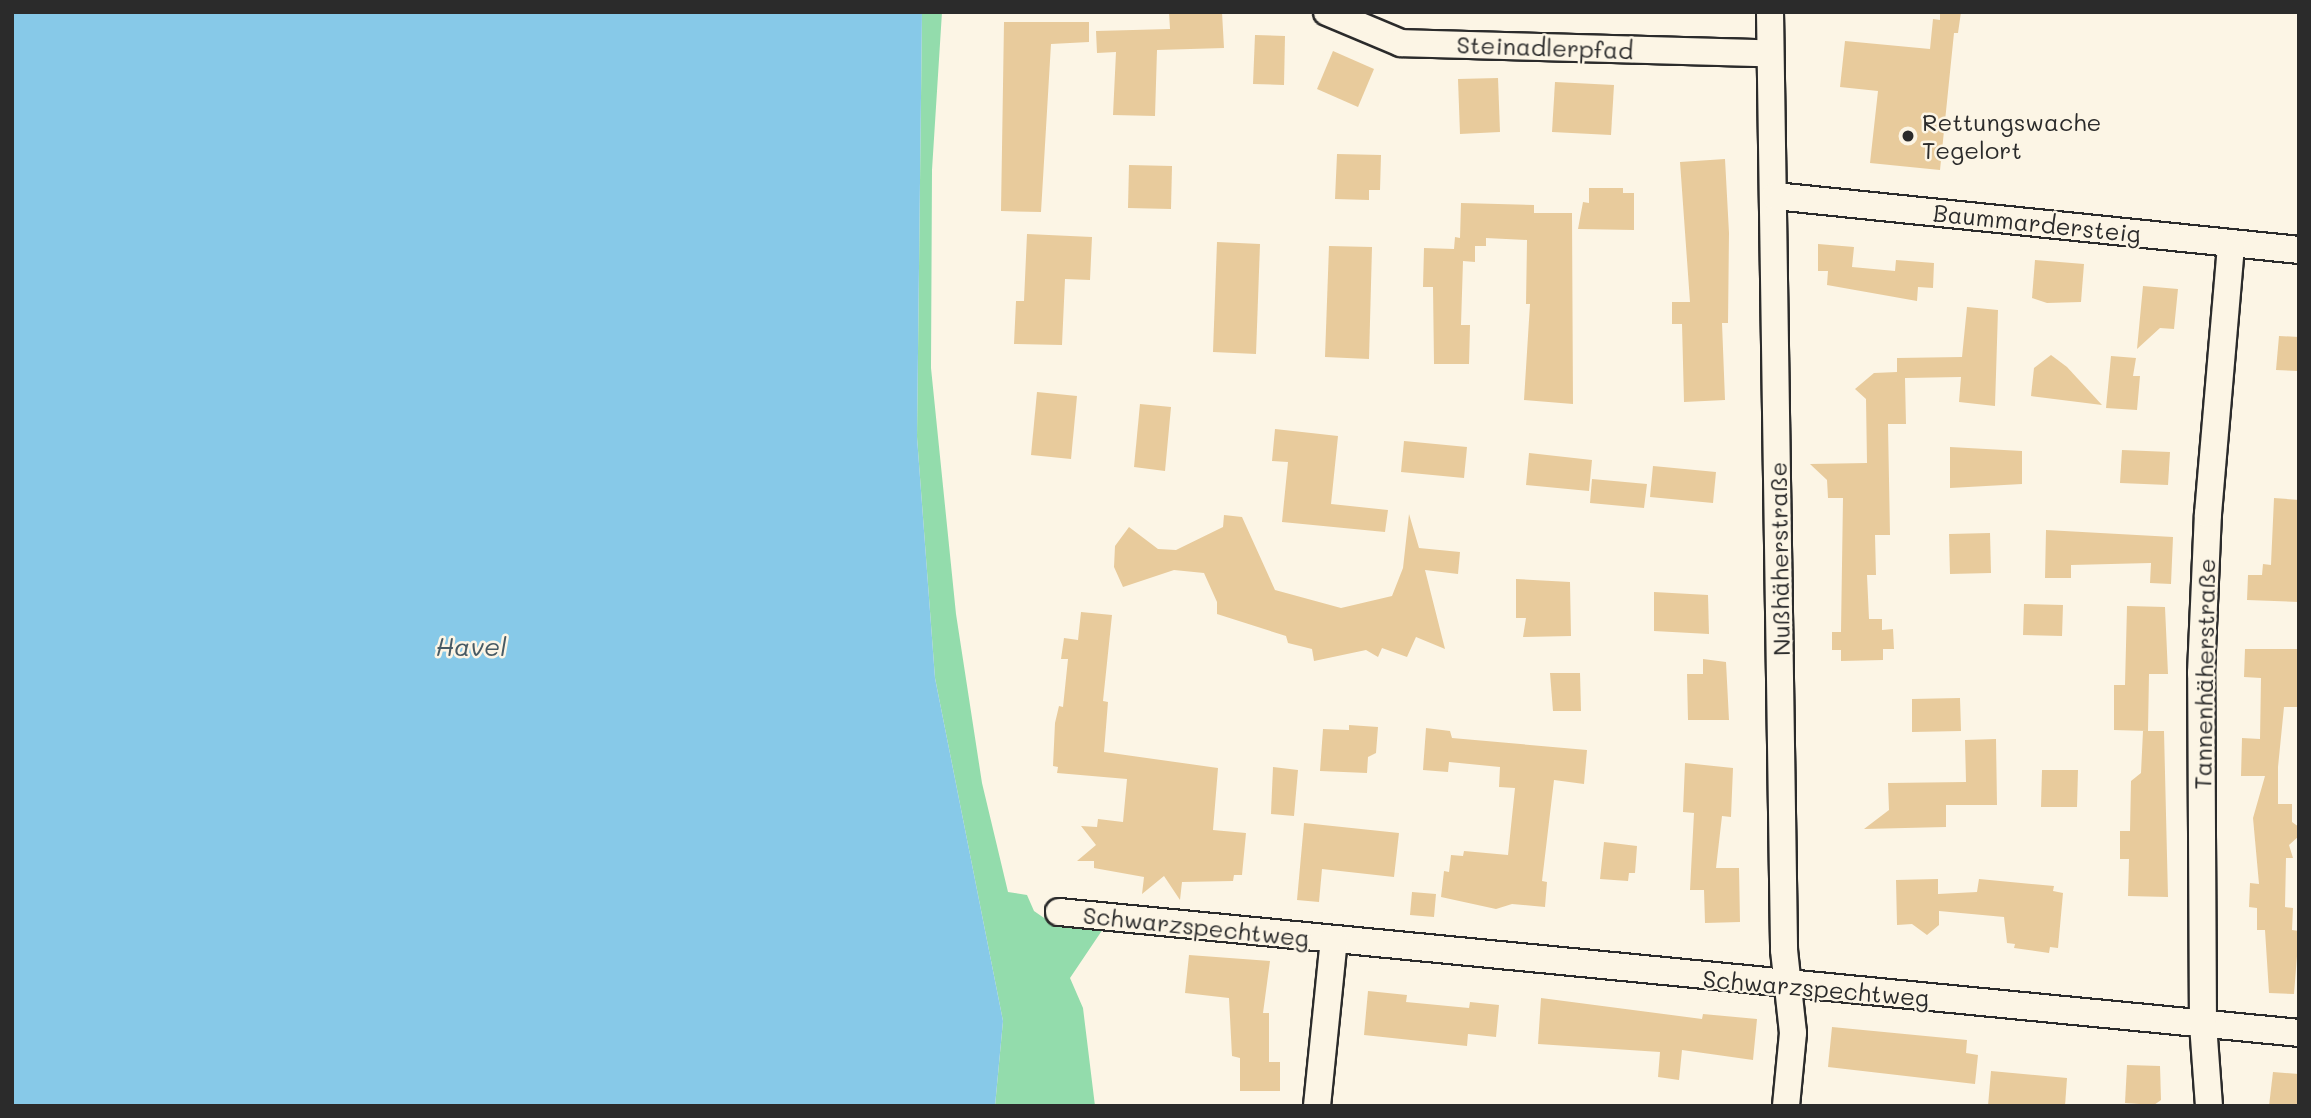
<!DOCTYPE html>
<meta charset="utf-8">
<style>
body{margin:0}
#map{position:relative;width:2311px;height:1118px;overflow:hidden;background:#fcf5e5;font-family:Mali,sans-serif}
div>[style]{position:absolute}
[style*='--x']{left:calc(var(--x)*1px);top:calc(var(--y)*1px);width:calc(var(--w)*1px);rotate:calc(var(--a)*1deg)}
.green>*{inset:0;background:#93dcac}
.water>*{inset:0;background:#87c9e8}
.building>*{inset:0;background:#e8cb9c}
.roads{filter:drop-shadow(2px 0 #2b2b2b) drop-shadow(-2px 0 #2b2b2b) drop-shadow(0 2px #2b2b2b) drop-shadow(0 -2px #2b2b2b)}
.street>*{height:26px;margin:-13px;padding:0 13px;transform-origin:13px;border-radius:13px;background:#fcf5e5}
.dots>*{width:19px;height:19px;translate:-50% -50%;box-sizing:border-box;border:4px solid #fcf5e5;border-radius:50%}
span{translate:-50% -50%;white-space:nowrap;text-align:center;line-height:1.15;-webkit-text-stroke:5px #fcf5e5;paint-order:stroke}
.street-label{font-size:24px;color:#2b2b2b}
.poi-label{font-size:24px;color:#2b2b2b}
.left{translate:0 -50%;text-align:left}
.water-label{font-size:26px;color:#475a64;font-style:italic}
.frame{position:absolute;inset:0;border:14px solid #2b2b2b;pointer-events:none}
</style>
<div id="map">
<div class="green">
<i style="clip-path:polygon(922px 12px,942px 12px,932px 170px,931px 368px,956px 614px,982px 783px,1008px 892px,1027px 895px,1034px 911px,1047px 920px,1103px 929px,1070px 978px,1083px 1008px,1095px 1106px,995px 1106px,1003px 1021px,935px 678px,917px 437px)"></i>
</div>
<div class="water">
<i style="clip-path:polygon(12px 12px,922px 12px,917px 437px,935px 678px,1003px 1021px,995px 1106px,12px 1106px)"></i>
</div>
<div class="building">
<i style="clip-path:polygon(1169px 12px,1222px 12px,1224px 48px,1157px 50px,1155px 116px,1113px 115px,1116px 52px,1097px 53px,1096px 31px,1170px 29px)"></i>
<i style="clip-path:polygon(1940px 12px,1961px 12px,1958px 33px,1954px 33px,1940px 170px,1870px 163px,1878px 91px,1840px 87px,1845px 41px,1930px 49px,1933px 19px,1940px 20px)"></i>
<i style="clip-path:polygon(1004px 22px,1089px 22px,1089px 42px,1051px 44px,1041px 212px,1001px 211px)"></i>
<i style="clip-path:polygon(1255px 35px,1285px 36px,1284px 85px,1253px 84px)"></i>
<i style="clip-path:polygon(1333px 51px,1374px 69px,1358px 107px,1317px 89px)"></i>
<i style="clip-path:polygon(1498px 78px,1500px 132px,1460px 134px,1458px 79px)"></i>
<i style="clip-path:polygon(1555px 82px,1614px 85px,1611px 135px,1552px 132px)"></i>
<i style="clip-path:polygon(1337px 154px,1381px 155px,1380px 190px,1369px 190px,1369px 200px,1335px 199px)"></i>
<i style="clip-path:polygon(1725px 159px,1729px 233px,1728px 323px,1722px 323px,1725px 400px,1684px 402px,1682px 324px,1672px 324px,1672px 302px,1690px 302px,1680px 162px)"></i>
<i style="clip-path:polygon(1129px 165px,1172px 166px,1171px 209px,1128px 208px)"></i>
<i style="clip-path:polygon(1589px 188px,1623px 188px,1623px 193px,1634px 193px,1634px 230px,1578px 229px,1583px 202px,1589px 203px)"></i>
<i style="clip-path:polygon(1461px 203px,1534px 205px,1534px 213px,1572px 213px,1573px 404px,1524px 400px,1530px 304px,1526px 304px,1527px 240px,1486px 238px,1486px 246px,1475px 246px,1475px 262px,1463px 261px,1461px 325px,1470px 325px,1469px 364px,1434px 364px,1433px 287px,1423px 287px,1424px 248px,1454px 249px,1455px 237px,1460px 238px)"></i>
<i style="clip-path:polygon(1027px 234px,1092px 237px,1090px 280px,1065px 279px,1062px 345px,1014px 344px,1016px 301px,1024px 301px)"></i>
<i style="clip-path:polygon(1217px 242px,1260px 244px,1256px 354px,1213px 352px)"></i>
<i style="clip-path:polygon(1818px 244px,1854px 247px,1852px 267px,1895px 271px,1896px 260px,1934px 263px,1933px 288px,1918px 287px,1917px 301px,1827px 285px,1828px 271px,1818px 271px)"></i>
<i style="clip-path:polygon(1329px 246px,1372px 247px,1369px 359px,1325px 357px)"></i>
<i style="clip-path:polygon(2035px 260px,2084px 264px,2081px 302px,2047px 303px,2032px 298px)"></i>
<i style="clip-path:polygon(2143px 286px,2178px 289px,2174px 329px,2160px 328px,2137px 349px)"></i>
<i style="clip-path:polygon(1967px 307px,1998px 310px,1995px 406px,1959px 402px,1961px 377px,1905px 378px,1906px 424px,1888px 424px,1890px 535px,1875px 535px,1876px 575px,1867px 575px,1869px 619px,1882px 619px,1882px 630px,1893px 629px,1894px 649px,1883px 649px,1883px 660px,1841px 661px,1841px 650px,1832px 650px,1832px 632px,1841px 632px,1843px 498px,1828px 498px,1827px 480px,1810px 464px,1867px 463px,1866px 399px,1855px 389px,1874px 373px,1897px 372px,1897px 358px,1962px 357px)"></i>
<i style="clip-path:polygon(2279px 336px,2299px 337px,2299px 371px,2276px 370px)"></i>
<i style="clip-path:polygon(2051px 355px,2067px 367px,2102px 405px,2031px 396px,2034px 368px)"></i>
<i style="clip-path:polygon(2111px 356px,2136px 358px,2133px 376px,2140px 376px,2137px 410px,2106px 408px)"></i>
<i style="clip-path:polygon(1037px 392px,1077px 396px,1071px 459px,1031px 455px)"></i>
<i style="clip-path:polygon(1140px 404px,1171px 407px,1165px 471px,1134px 467px)"></i>
<i style="clip-path:polygon(1275px 429px,1338px 436px,1331px 504px,1388px 510px,1385px 532px,1282px 522px,1288px 462px,1272px 461px)"></i>
<i style="clip-path:polygon(1404px 441px,1467px 447px,1464px 478px,1401px 472px)"></i>
<i style="clip-path:polygon(1950px 447px,2022px 451px,2022px 484px,1950px 488px)"></i>
<i style="clip-path:polygon(2122px 450px,2170px 452px,2168px 485px,2120px 483px)"></i>
<i style="clip-path:polygon(1529px 453px,1592px 460px,1589px 491px,1526px 485px)"></i>
<i style="clip-path:polygon(1653px 466px,1716px 472px,1713px 503px,1650px 497px)"></i>
<i style="clip-path:polygon(1592px 479px,1647px 484px,1644px 508px,1590px 503px)"></i>
<i style="clip-path:polygon(2274px 498px,2299px 500px,2299px 602px,2247px 600px,2248px 575px,2262px 575px,2263px 564px,2271px 565px)"></i>
<i style="clip-path:polygon(1409px 514px,1419px 548px,1460px 552px,1458px 574px,1425px 570px,1445px 649px,1416px 637px,1407px 657px,1382px 648px,1378px 657px,1366px 650px,1314px 661px,1312px 649px,1288px 643px,1286px 636px,1217px 614px,1217px 602px,1204px 573px,1174px 570px,1123px 587px,1114px 567px,1115px 546px,1129px 527px,1158px 549px,1176px 550px,1223px 527px,1224px 515px,1242px 517px,1275px 590px,1341px 608px,1392px 596px,1403px 568px)"></i>
<i style="clip-path:polygon(2046px 530px,2173px 537px,2171px 584px,2150px 583px,2151px 563px,2071px 565px,2071px 578px,2045px 578px)"></i>
<i style="clip-path:polygon(1990px 533px,1991px 573px,1950px 574px,1949px 534px)"></i>
<i style="clip-path:polygon(1516px 579px,1570px 582px,1571px 636px,1523px 637px,1526px 618px,1516px 618px)"></i>
<i style="clip-path:polygon(1654px 592px,1708px 595px,1709px 634px,1654px 631px)"></i>
<i style="clip-path:polygon(2024px 604px,2063px 605px,2062px 636px,2023px 635px)"></i>
<i style="clip-path:polygon(2127px 606px,2165px 607px,2168px 674px,2149px 674px,2148px 731px,2114px 730px,2114px 685px,2125px 685px)"></i>
<i style="clip-path:polygon(1081px 612px,1112px 615px,1103px 701px,1108px 702px,1104px 752px,1218px 768px,1213px 830px,1246px 833px,1242px 875px,1234px 875px,1233px 881px,1182px 882px,1180px 900px,1164px 876px,1142px 894px,1144px 877px,1094px 868px,1094px 861px,1077px 861px,1096px 845px,1081px 826px,1097px 827px,1098px 819px,1123px 822px,1127px 779px,1057px 773px,1058px 767px,1053px 766px,1055px 723px,1059px 706px,1063px 707px,1068px 659px,1061px 659px,1064px 638px,1078px 640px)"></i>
<i style="clip-path:polygon(2245px 649px,2298px 649px,2298px 707px,2284px 707px,2278px 767px,2278px 804px,2292px 804px,2292px 822px,2299px 827px,2299px 836px,2289px 845px,2293px 858px,2286px 858px,2285px 907px,2293px 908px,2292px 930px,2299px 931px,2294px 994px,2269px 993px,2265px 930px,2257px 930px,2257px 908px,2249px 907px,2250px 883px,2259px 884px,2253px 818px,2265px 776px,2241px 776px,2242px 738px,2260px 739px,2261px 678px,2244px 677px)"></i>
<i style="clip-path:polygon(1703px 659px,1726px 662px,1729px 720px,1688px 720px,1687px 674px,1703px 674px)"></i>
<i style="clip-path:polygon(1550px 673px,1580px 673px,1581px 711px,1553px 711px)"></i>
<i style="clip-path:polygon(1960px 698px,1961px 731px,1912px 732px,1912px 699px)"></i>
<i style="clip-path:polygon(1349px 725px,1378px 727px,1376px 753px,1368px 757px,1367px 773px,1320px 771px,1323px 729px,1349px 730px)"></i>
<i style="clip-path:polygon(1426px 728px,1450px 731px,1452px 738px,1587px 750px,1584px 784px,1554px 780px,1542px 881px,1547px 882px,1545px 907px,1512px 904px,1496px 909px,1441px 897px,1444px 871px,1449px 872px,1451px 855px,1463px 856px,1464px 851px,1508px 855px,1515px 788px,1499px 787px,1500px 767px,1449px 762px,1448px 772px,1423px 770px)"></i>
<i style="clip-path:polygon(2143px 731px,2164px 731px,2168px 897px,2128px 896px,2129px 859px,2120px 859px,2120px 831px,2130px 831px,2131px 781px,2141px 773px)"></i>
<i style="clip-path:polygon(1996px 739px,1997px 805px,1946px 805px,1946px 827px,1864px 829px,1889px 810px,1888px 783px,1966px 782px,1965px 740px)"></i>
<i style="clip-path:polygon(1685px 763px,1733px 768px,1731px 817px,1722px 816px,1716px 868px,1739px 868px,1740px 922px,1705px 923px,1704px 890px,1690px 890px,1694px 813px,1683px 812px)"></i>
<i style="clip-path:polygon(1273px 767px,1298px 770px,1294px 816px,1271px 814px)"></i>
<i style="clip-path:polygon(2042px 770px,2078px 770px,2077px 807px,2041px 807px)"></i>
<i style="clip-path:polygon(1304px 823px,1399px 833px,1394px 877px,1322px 869px,1319px 902px,1297px 900px)"></i>
<i style="clip-path:polygon(1604px 842px,1637px 846px,1635px 873px,1629px 873px,1628px 881px,1600px 879px)"></i>
<i style="clip-path:polygon(1938px 879px,1938px 894px,1977px 892px,1979px 879px,2054px 886px,2053px 891px,2063px 893px,2058px 948px,2050px 947px,2049px 953px,2014px 948px,2015px 944px,2007px 943px,2004px 917px,1939px 911px,1939px 925px,1927px 935px,1912px 924px,1897px 925px,1896px 880px)"></i>
<i style="clip-path:polygon(1412px 892px,1436px 894px,1434px 917px,1410px 915px)"></i>
<i style="clip-path:polygon(1189px 955px,1270px 961px,1263px 1013px,1269px 1013px,1269px 1062px,1280px 1062px,1280px 1091px,1240px 1091px,1240px 1058px,1232px 1056px,1229px 998px,1185px 993px)"></i>
<i style="clip-path:polygon(1368px 991px,1407px 995px,1406px 1002px,1469px 1008px,1470px 1002px,1499px 1005px,1496px 1037px,1468px 1034px,1467px 1046px,1364px 1035px)"></i>
<i style="clip-path:polygon(1541px 998px,1702px 1019px,1703px 1014px,1757px 1019px,1753px 1060px,1682px 1050px,1679px 1080px,1658px 1077px,1660px 1052px,1538px 1044px)"></i>
<i style="clip-path:polygon(1832px 1027px,1967px 1040px,1966px 1053px,1978px 1055px,1975px 1084px,1828px 1067px)"></i>
<i style="clip-path:polygon(2127px 1065px,2160px 1066px,2161px 1100px,2154px 1105px,2125px 1103px)"></i>
<i style="clip-path:polygon(1991px 1071px,2067px 1078px,2065px 1106px,1988px 1106px)"></i>
<i style="clip-path:polygon(2273px 1072px,2299px 1074px,2299px 1106px,2269px 1106px)"></i>
</div>
<div class="roads">
<div class="street">
<i style="--x:1327;--y:12;--w:80;--a:22.7"></i>
<i style="--x:1401;--y:43;--w:368;--a:1.6"></i>
<i style="--x:1770;--y:12;--w:938;--a:89.14"></i>
<i style="--x:1784;--y:950;--w:83;--a:83.8"></i>
<i style="--x:1793;--y:1033;--w:73;--a:95.5"></i>
<i style="--x:1775;--y:196;--w:527;--a:5.88"></i>
<i style="--x:1059;--y:912;--w:1246;--a:5.57"></i>
<i style="--x:1317;--y:1106;--w:167;--a:-84.2"></i>
<i style="--x:2209;--y:1106;--w:82;--a:-94.2"></i>
<i style="--x:2203;--y:1024;--w:351;--a:-90.3"></i>
<i style="--x:2201;--y:673;--w:159;--a:-87.5"></i>
<i style="--x:2208;--y:514;--w:272;--a:-85.1"></i>
</div>
</div>
<div class="dots">
<i style="left:1908px;top:136px;background:#2b2b2b"></i>
</div>
<div class="street-label">
<span style="left:1545px;top:47px;rotate:2deg">Steinadlerpfad</span>
<span style="left:2037px;top:223px;rotate:6deg">Baummardersteig</span>
<span style="left:1779px;top:559px;rotate:-91deg">Nußhäherstraße</span>
<span style="left:2204px;top:674px;rotate:-89deg">Tannenhäherstraße</span>
<span style="left:1196px;top:926px;rotate:6deg">Schwarzspechtweg</span>
<span style="left:1816px;top:988px;rotate:5deg">Schwarzspechtweg</span>
</div>
<div class="poi-label">
<span class="left" style="left:1922px;top:136px">Rettungswache<br>Tegelort</span>
</div>
<div class="water-label">
<span style="left:471px;top:647px">Havel</span>
</div>
<div class="frame"></div>
</div>
